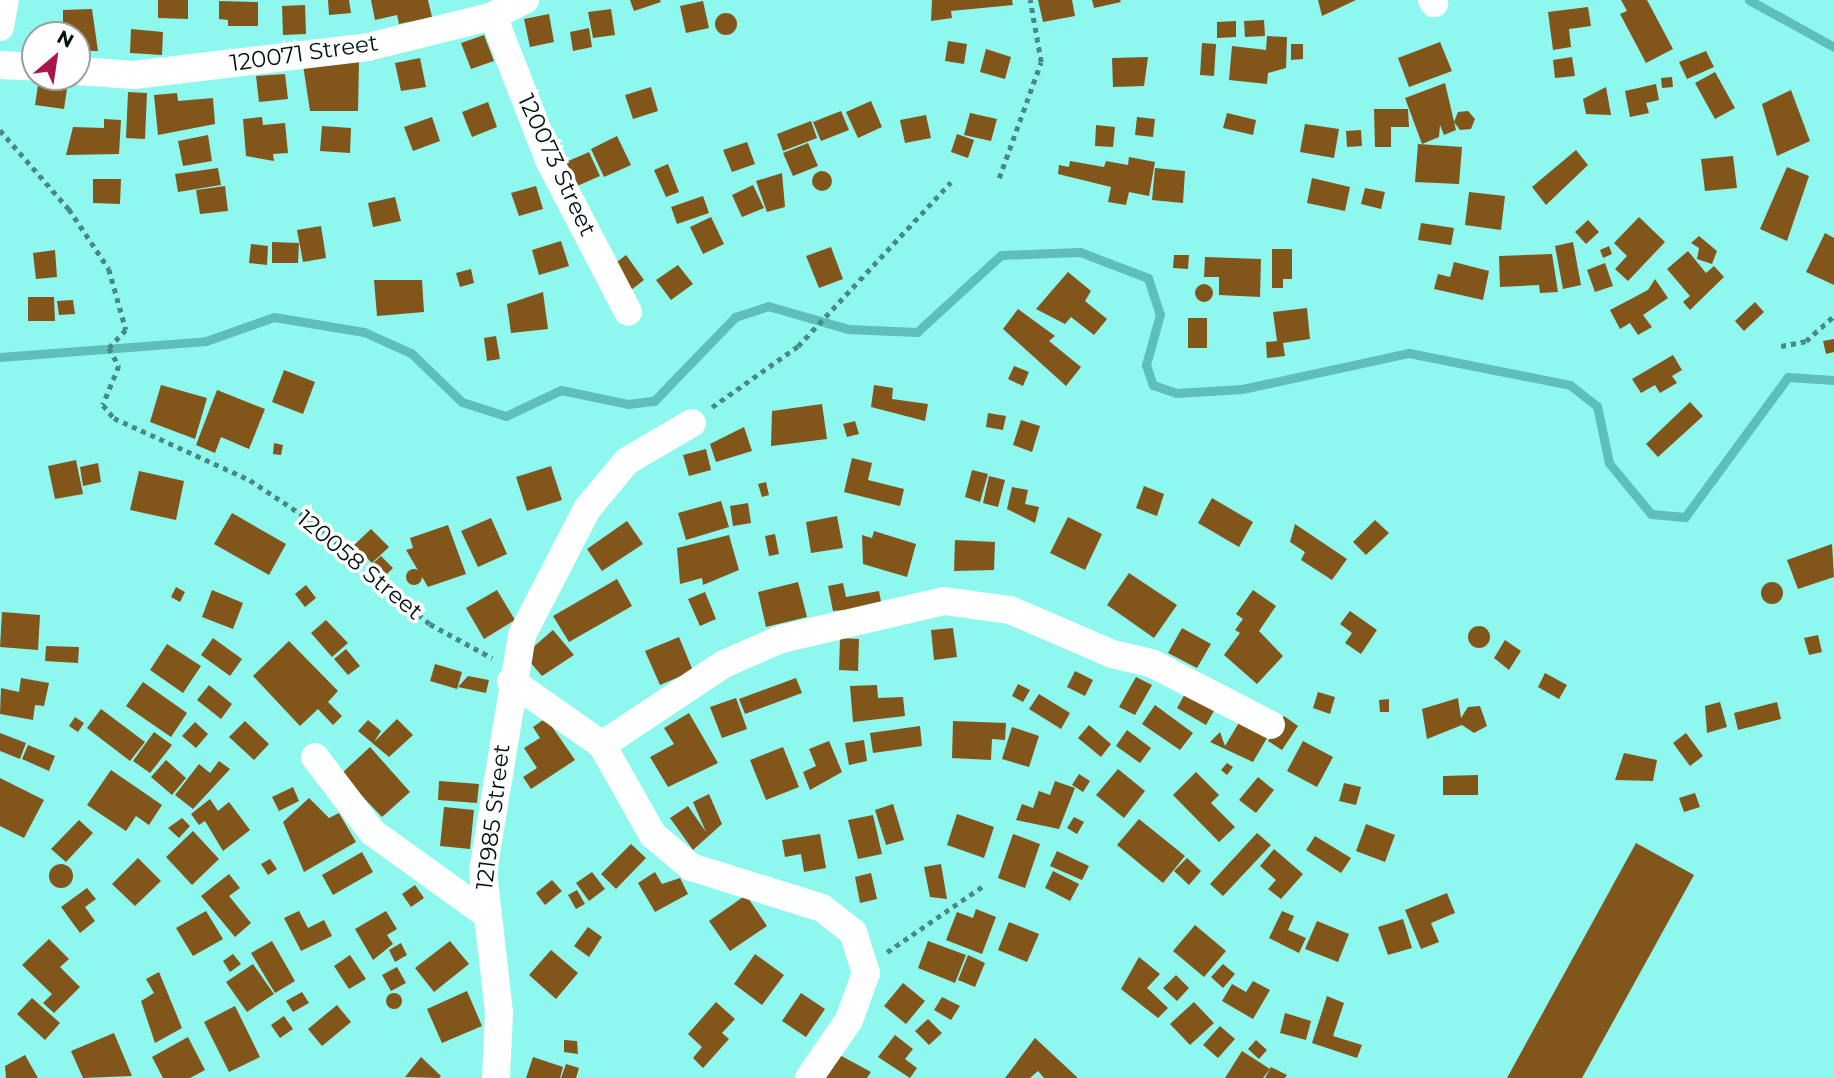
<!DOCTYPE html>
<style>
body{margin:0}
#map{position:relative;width:1834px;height:1078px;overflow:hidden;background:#8ef8ef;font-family:Montserrat,sans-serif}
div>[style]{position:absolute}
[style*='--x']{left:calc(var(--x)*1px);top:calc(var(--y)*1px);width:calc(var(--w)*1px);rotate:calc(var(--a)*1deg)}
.stream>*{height:9px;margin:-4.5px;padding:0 4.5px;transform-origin:4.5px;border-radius:4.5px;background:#5dbfb8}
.building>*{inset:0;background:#82551b}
.round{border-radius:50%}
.path>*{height:4.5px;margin-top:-2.25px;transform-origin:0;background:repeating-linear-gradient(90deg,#498983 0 5px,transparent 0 10px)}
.street>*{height:28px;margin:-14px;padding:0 14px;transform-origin:14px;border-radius:14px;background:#fff}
span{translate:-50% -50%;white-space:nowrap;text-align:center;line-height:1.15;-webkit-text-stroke:7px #fff;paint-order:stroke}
.street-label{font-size:23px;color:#001311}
.north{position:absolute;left:21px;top:21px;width:70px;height:70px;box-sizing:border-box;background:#fff;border:2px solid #99a1a0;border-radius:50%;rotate:29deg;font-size:19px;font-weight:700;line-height:28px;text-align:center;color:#001311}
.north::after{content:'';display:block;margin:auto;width:24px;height:32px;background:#aa1648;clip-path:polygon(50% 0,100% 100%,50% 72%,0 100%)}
</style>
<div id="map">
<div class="stream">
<i style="--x:1749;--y:0;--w:97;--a:28.9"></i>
<i style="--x:0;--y:357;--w:207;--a:-4.4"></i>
<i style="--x:206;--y:341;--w:72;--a:-19.4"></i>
<i style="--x:274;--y:317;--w:91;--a:9.5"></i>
<i style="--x:364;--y:332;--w:51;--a:24.1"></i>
<i style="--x:411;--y:353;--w:71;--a:43.9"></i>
<i style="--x:462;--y:402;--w:46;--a:17.7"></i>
<i style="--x:506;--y:416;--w:61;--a:-25.3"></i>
<i style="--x:561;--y:390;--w:68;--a:11.8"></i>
<i style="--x:628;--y:404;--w:26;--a:-7"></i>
<i style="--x:654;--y:401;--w:117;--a:-46"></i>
<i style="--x:735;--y:317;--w:35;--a:-18"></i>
<i style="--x:768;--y:306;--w:83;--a:16"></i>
<i style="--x:848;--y:329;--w:69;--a:2.5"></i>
<i style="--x:917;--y:332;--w:114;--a:-42.5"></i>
<i style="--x:1001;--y:255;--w:79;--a:-2.2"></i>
<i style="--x:1080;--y:252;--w:73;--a:20.9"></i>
<i style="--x:1148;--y:278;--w:38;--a:72"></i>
<i style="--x:1160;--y:314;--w:53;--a:105.4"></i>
<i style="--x:1146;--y:365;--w:21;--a:71"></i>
<i style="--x:1153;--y:385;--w:24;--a:19"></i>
<i style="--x:1176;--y:393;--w:66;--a:-3.5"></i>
<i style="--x:1242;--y:389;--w:171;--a:-12.2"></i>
<i style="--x:1409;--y:353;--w:164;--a:11.2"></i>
<i style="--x:1570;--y:385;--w:34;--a:38"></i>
<i style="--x:1597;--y:406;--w:58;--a:78.1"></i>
<i style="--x:1609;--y:463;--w:66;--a:50.5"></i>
<i style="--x:1651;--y:514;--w:34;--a:5"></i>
<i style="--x:1685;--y:517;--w:174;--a:-53.7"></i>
<i style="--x:1788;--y:377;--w:46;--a:3.7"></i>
</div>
<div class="building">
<i style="clip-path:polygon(158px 0,188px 0,188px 19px,158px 18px)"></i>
<i style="clip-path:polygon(328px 0,349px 0,351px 13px,329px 15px)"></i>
<i style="clip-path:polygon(371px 0,428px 0,432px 17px,399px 24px,397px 15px,375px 20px)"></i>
<i style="clip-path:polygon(630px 0,660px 0,661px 2px,634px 11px)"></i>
<i style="clip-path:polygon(932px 0,1012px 0,1013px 5px,951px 11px,952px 18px,931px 21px)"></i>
<i style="clip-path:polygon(1038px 0,1072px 0,1075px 16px,1043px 22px)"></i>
<i style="clip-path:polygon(1092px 0,1120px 0,1121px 2px,1094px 8px)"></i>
<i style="clip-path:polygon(1318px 0,1356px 0,1322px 16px)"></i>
<i style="clip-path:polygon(1621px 0,1647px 0,1673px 49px,1646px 63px,1620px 14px,1627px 11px)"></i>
<i style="clip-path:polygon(219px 1px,258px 2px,258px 26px,228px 26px,228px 20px,219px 19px)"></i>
<i style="clip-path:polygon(703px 1px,709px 28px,686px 33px,680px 6px)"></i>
<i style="clip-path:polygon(305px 5px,306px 34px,283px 35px,282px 6px)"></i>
<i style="clip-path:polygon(1588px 7px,1591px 26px,1569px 29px,1571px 47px,1553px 50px,1548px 12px)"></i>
<i style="clip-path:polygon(92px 9px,98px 51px,77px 51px,77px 35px,63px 29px,63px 10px)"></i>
<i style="clip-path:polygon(611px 9px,615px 35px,593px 38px,588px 12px)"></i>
<i class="round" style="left:715px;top:13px;width:22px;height:22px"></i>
<i style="clip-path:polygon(549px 14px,554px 42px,530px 47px,524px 19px)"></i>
<i style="clip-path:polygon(1264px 20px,1265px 36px,1245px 37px,1244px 21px)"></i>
<i style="clip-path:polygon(1236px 21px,1236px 37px,1217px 38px,1217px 22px)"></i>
<i style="clip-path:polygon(589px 28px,592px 47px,573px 51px,570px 32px)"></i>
<i style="clip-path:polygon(131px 29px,163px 32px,162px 55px,130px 53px)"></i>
<i style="clip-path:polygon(484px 35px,494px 61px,471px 69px,461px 43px)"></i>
<i style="clip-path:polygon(1267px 36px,1287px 37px,1286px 68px,1268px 73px,1267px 84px,1229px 80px,1232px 46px,1266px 50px)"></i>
<i style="clip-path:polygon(948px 41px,967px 44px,964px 64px,945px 61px)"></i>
<i style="clip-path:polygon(1440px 42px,1452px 71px,1409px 87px,1398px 58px)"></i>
<i style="clip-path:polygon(1202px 43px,1216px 44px,1214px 76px,1200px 75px)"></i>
<i style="clip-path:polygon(1291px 44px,1303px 44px,1303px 59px,1291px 60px)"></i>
<i style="clip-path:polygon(986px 49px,1011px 57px,1005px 79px,980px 72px)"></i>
<i style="clip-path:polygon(1706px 51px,1714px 67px,1687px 79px,1679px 62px)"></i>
<i style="clip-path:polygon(1148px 57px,1144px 86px,1113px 87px,1112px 58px)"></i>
<i style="clip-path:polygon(1572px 57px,1575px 76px,1555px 78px,1553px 60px)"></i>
<i style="clip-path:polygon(420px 58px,426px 87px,401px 91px,395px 63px)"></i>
<i style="clip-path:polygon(359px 61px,358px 111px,310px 111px,303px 65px)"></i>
<i style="clip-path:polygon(1715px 72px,1735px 108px,1715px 119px,1695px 83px)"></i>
<i style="clip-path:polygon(285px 74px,288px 99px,259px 102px,256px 76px)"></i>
<i style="clip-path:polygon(1672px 77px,1673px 87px,1662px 88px,1661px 78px)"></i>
<i style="clip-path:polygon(39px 78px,68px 82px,64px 109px,35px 105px)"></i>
<i style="clip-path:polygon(1445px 83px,1456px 130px,1444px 135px,1440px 125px,1439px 137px,1422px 144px,1405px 98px)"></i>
<i style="clip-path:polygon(1656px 84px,1659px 100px,1646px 103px,1649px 113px,1630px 117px,1625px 91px)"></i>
<i style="clip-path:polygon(651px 87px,658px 111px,633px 119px,625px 95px)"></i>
<i style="clip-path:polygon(1606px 87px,1611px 115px,1586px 114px,1583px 99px)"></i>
<i style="clip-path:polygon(1791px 90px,1810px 141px,1777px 156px,1762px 104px)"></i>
<i style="clip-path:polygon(128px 92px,147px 93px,145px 139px,126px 138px)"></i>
<i style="clip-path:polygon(177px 93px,178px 101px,213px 98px,215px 124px,158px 135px,154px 95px)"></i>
<i style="clip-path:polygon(871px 101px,882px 127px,858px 138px,846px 112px)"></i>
<i style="clip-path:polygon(488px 102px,497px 127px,472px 137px,462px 112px)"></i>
<i style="clip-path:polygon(1374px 109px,1408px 109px,1409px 127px,1391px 127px,1391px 147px,1375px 147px)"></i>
<i style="clip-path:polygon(841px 111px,849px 130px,821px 141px,813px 122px)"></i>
<i style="clip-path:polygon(1468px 111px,1475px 119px,1471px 129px,1460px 130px,1454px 122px,1458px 112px)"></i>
<i style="clip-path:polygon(970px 113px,997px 119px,991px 141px,964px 135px)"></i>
<i style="clip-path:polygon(1227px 113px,1256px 120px,1253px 135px,1223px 128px)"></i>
<i style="clip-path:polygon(926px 115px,931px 138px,905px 143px,900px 120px)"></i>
<i style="clip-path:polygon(262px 117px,263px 125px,285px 123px,288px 153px,273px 154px,274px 161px,246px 156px,243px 119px)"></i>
<i style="clip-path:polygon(432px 117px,440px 141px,413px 151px,404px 127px)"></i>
<i style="clip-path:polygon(1137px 117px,1155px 119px,1153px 137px,1135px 135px)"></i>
<i style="clip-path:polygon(104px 119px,121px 120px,119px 154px,66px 155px,73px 127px,104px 128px)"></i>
<i style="clip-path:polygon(811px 121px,817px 138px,783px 151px,777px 134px)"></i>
<i style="clip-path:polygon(1305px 124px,1339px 129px,1334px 158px,1300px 152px)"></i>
<i style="clip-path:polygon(1096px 125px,1115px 127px,1113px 147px,1095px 146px)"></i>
<i style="clip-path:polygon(322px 126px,351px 128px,350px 153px,320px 151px)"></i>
<i style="clip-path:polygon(1361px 130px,1362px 146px,1347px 147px,1346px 131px)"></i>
<i style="clip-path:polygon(957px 134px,974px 140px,968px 158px,951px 152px)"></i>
<i style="clip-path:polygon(208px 135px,212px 161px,183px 166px,178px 141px)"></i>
<i style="clip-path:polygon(617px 136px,631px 165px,604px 177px,591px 149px)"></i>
<i style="clip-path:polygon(747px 142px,755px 164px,732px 172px,723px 150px)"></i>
<i style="clip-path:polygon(808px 143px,818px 166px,793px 176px,783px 153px)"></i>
<i style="clip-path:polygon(1418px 144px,1462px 147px,1459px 184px,1415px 182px)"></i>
<i style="clip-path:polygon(1576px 150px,1588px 165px,1546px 205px,1532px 187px)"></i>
<i style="clip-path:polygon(589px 152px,600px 176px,577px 186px,566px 162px)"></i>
<i style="clip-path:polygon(1733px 156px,1737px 188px,1705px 191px,1701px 159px)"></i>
<i style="clip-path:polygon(1129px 157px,1155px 162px,1149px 196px,1129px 192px,1126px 205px,1108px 202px,1111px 187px,1058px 174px,1059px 165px,1069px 167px,1070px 161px,1104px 167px,1106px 161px,1128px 165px)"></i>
<i style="clip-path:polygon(668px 164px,679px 192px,666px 197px,654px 170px)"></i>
<i style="clip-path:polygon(1787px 167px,1809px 176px,1787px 241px,1760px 229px)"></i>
<i style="clip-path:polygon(218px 168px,221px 185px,178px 192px,175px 174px)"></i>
<i style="clip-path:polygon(1155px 168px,1185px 171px,1183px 203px,1152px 200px)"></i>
<i class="round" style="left:812px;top:171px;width:20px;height:20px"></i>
<i style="clip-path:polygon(782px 173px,785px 207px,767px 212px,756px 181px)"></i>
<i style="clip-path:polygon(1312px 178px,1350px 187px,1345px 211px,1307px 203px)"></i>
<i style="clip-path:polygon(93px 179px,121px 179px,120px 204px,93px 203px)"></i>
<i style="clip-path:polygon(753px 185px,764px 208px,742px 217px,732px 195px)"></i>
<i style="clip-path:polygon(225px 186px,228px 211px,200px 214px,196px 190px)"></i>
<i style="clip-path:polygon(536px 186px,543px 209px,519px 216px,511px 193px)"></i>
<i style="clip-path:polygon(1365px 188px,1385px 192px,1381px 209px,1361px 204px)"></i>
<i style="clip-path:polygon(1469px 192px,1505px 196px,1501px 230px,1465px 225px)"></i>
<i style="clip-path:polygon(703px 196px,709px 213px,677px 224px,671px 207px)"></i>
<i style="clip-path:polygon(395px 197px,401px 221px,373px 227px,368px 203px)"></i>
<i style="clip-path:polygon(711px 217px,724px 244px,703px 254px,690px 227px)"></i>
<i style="clip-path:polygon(1639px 217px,1665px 242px,1628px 281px,1615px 269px,1627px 256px,1614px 243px)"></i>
<i style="clip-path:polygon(1588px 220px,1599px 232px,1586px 244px,1575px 232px)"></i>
<i style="clip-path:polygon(1421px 223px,1454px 228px,1451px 245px,1418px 240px)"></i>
<i style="clip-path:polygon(321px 226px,326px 258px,303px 262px,297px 230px)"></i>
<i style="clip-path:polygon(1825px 233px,1834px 238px,1834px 285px,1806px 272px)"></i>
<i style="clip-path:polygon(1699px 236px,1717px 251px,1712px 264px,1697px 259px,1699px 248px,1691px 243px)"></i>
<i style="clip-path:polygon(561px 241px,569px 266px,539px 275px,532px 250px)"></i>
<i style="clip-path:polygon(272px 242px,299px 243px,298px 263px,272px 263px)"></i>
<i style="clip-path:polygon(1573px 242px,1581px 285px,1563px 289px,1555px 246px)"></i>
<i style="clip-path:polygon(251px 244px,268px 246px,267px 265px,249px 263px)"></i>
<i style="clip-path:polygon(1609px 246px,1612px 254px,1603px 258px,1600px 250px)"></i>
<i style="clip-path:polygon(831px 247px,843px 279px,819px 288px,806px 256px)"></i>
<i style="clip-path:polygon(1272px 249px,1292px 249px,1292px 279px,1283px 279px,1283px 288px,1272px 288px)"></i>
<i style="clip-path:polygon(55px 250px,57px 277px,36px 279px,33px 253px)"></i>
<i style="clip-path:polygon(1688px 251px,1706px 273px,1714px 266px,1724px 277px,1690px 310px,1683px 302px,1690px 296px,1667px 269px)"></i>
<i style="clip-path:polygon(1552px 254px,1558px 292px,1540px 293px,1539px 285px,1500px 287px,1499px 256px)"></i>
<i style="clip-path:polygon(626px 255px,644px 280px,631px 290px,613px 265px)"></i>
<i style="clip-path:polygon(1174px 255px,1189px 255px,1188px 269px,1173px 268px)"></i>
<i style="clip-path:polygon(1205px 257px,1261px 259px,1260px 297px,1219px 295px,1219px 277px,1204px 277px)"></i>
<i style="clip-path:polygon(1454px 262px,1489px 271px,1483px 300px,1434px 289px,1438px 274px,1450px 277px)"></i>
<i style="clip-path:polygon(1605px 263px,1613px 286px,1595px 292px,1587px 270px)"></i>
<i style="clip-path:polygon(678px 265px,693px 284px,671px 300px,656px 280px)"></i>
<i style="clip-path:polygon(471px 269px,474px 283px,460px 287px,456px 273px)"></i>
<i style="clip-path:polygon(1068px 272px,1091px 291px,1085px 301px,1107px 319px,1094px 335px,1071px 317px,1065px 324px,1036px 309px)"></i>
<i style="clip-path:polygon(1655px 279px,1668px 298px,1643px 315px,1652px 327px,1638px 335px,1630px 323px,1620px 329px,1610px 310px,1648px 290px)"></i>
<i style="clip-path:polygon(374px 280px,422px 280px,424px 312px,377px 316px)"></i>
<i class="round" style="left:1195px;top:284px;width:18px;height:18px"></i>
<i style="clip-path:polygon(543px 292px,548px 329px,511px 333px,507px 304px)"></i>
<i style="clip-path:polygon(28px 297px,54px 297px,55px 321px,28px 321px)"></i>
<i style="clip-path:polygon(73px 300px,75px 314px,59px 315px,57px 301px)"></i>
<i style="clip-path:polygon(1755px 302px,1764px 312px,1744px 331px,1735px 321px)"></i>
<i style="clip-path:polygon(1307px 308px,1310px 339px,1283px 343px,1285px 356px,1267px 358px,1266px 342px,1277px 341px,1273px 312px)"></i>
<i style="clip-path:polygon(1018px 309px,1055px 336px,1049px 341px,1081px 367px,1066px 386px,1003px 329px)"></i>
<i style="clip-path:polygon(1188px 318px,1207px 318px,1207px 348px,1188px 348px)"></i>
<i style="clip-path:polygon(496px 336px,500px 359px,487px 361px,484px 338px)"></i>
<i style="clip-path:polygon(1834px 339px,1834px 352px,1826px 354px,1823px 341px)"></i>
<i style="clip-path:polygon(1673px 355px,1682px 370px,1672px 376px,1677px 383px,1660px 393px,1655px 385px,1641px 393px,1632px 379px)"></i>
<i style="clip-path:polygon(1014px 366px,1029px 372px,1023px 386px,1008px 379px)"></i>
<i style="clip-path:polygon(284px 370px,315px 382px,303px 414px,272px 402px)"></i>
<i style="clip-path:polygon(161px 385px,207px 398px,195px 439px,150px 422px)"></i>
<i style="clip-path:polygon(874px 385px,893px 388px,892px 399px,928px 404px,925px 421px,871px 407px)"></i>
<i style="clip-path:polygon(217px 390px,265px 409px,249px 449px,221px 437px,215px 453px,196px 445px)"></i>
<i style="clip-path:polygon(1690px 402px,1703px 416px,1658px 457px,1646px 444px)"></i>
<i style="clip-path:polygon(822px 404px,827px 439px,771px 446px,772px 411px)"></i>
<i style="clip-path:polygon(988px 413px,1006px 416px,1003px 430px,986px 427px)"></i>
<i style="clip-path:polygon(1021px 420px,1040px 426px,1032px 452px,1013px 445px)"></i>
<i style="clip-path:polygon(855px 421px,859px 434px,847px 437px,843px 424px)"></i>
<i style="clip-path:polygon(744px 427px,752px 451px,716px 462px,710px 444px)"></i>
<i style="clip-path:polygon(274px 443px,283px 445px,281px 455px,273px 454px)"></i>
<i style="clip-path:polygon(706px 449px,711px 470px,689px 476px,683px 455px)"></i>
<i style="clip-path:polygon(852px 458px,872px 463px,868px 480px,904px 489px,900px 506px,844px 492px)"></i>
<i style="clip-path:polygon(76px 460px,83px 494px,55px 499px,48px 466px)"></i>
<i style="clip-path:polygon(98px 463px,101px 482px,83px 486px,80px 467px)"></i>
<i style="clip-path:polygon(551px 466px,562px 500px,527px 511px,516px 477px)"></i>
<i style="clip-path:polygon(972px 470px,988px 474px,980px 502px,965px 497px)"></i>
<i style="clip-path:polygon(139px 471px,184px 481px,176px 520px,130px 510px)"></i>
<i style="clip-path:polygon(989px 476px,1005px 480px,998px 507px,983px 503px)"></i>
<i style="clip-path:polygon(766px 482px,769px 495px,762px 497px,758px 484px)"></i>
<i style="clip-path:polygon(1144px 486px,1164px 494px,1157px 516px,1136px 508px)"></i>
<i style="clip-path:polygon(1012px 487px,1028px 490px,1025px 504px,1039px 507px,1035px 523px,1007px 509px)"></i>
<i style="clip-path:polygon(1212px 498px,1253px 522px,1239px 547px,1198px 523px)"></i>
<i style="clip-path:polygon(721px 501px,729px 527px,686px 540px,678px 513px)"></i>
<i style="clip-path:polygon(748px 503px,751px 523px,733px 526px,730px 506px)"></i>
<i style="clip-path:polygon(232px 513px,286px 544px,269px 575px,214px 544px)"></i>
<i style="clip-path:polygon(837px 516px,843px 548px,811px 553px,806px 522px)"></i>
<i style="clip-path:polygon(1068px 517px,1102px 534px,1085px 570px,1050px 553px)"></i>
<i style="clip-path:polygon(491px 518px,507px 554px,478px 567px,461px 531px)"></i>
<i style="clip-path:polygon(1375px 520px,1389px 533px,1366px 555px,1353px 542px)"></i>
<i style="clip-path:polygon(627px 521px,643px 544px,602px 571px,587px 549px)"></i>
<i style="clip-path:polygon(1295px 524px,1347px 559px,1332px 580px,1301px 560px,1305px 552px,1290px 542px)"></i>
<i style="clip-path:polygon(448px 525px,466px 574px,428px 587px,406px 550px,413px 548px,410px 538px)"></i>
<i style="clip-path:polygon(371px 529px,389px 547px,372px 563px,354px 545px)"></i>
<i style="clip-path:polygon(874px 531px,916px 544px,907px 577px,863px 564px,862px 535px,872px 538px)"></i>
<i style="clip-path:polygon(775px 534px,779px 554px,769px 556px,765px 536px)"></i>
<i style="clip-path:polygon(729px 535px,739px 570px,703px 585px,702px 578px,680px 584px,677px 548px)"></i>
<i style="clip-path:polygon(955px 540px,995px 542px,994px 570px,954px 571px)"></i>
<i style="clip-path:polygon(1832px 544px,1834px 577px,1798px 589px,1787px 560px)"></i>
<i style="clip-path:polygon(381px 556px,393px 568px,380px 581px,368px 568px)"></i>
<i class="round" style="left:406px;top:569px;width:16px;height:16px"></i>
<i style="clip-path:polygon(1129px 573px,1177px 605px,1154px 638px,1107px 605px)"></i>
<i style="clip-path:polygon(617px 579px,632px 606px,569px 642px,553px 616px)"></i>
<i class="round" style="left:1761px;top:582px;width:22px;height:22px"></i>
<i style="clip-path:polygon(798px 582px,807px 617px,766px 627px,758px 592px)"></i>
<i style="clip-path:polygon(843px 583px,846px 597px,879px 591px,882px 607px,833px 611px,828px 586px)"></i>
<i style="clip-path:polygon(306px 585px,316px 598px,305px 607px,295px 594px)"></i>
<i style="clip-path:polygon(176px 587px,185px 592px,180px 602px,171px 597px)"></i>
<i style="clip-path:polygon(212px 590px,243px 603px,233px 629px,202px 617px)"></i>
<i style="clip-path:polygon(497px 590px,515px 620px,484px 639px,466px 608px)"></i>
<i style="clip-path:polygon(1253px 590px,1276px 606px,1259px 631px,1283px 656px,1257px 684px,1224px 655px,1240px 633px,1235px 630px,1243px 619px,1236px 614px)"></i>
<i style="clip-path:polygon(705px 592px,716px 619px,700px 626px,688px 599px)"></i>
<i style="clip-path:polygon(1350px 611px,1377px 630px,1361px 654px,1345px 643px,1352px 633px,1340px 624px)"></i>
<i style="clip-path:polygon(2px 612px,40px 615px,38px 650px,0 647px)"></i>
<i style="clip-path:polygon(326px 620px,348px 643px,332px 657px,311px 633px)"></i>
<i class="round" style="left:1468px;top:626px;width:22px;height:22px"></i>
<i style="clip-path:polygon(953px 628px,957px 657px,934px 660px,931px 630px)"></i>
<i style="clip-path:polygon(1182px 628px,1211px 644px,1197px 668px,1168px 653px)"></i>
<i style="clip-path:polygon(553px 630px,574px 655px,542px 676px,524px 655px)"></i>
<i style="clip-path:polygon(1818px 635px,1822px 652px,1809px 655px,1804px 638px)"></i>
<i style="clip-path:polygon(679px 637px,693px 671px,660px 685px,645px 651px)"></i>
<i style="clip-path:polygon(213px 638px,242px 659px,230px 676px,201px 655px)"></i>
<i style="clip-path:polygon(840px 638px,859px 639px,858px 671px,839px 670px)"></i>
<i style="clip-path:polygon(1505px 640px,1521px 651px,1509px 670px,1494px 658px)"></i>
<i style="clip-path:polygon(289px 641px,338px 691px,328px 702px,342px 716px,333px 725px,318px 709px,300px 726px,253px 676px)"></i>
<i style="clip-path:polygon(167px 644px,201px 666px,183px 693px,150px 670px)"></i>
<i style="clip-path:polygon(46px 646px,79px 647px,78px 663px,45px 661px)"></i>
<i style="clip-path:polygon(346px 649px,360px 666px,348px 675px,334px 659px)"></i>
<i style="clip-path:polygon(435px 664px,462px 672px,457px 689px,430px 681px)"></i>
<i style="clip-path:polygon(1075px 671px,1093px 680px,1085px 696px,1067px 687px)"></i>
<i style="clip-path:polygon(1545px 673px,1567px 685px,1559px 699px,1538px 687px)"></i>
<i style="clip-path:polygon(468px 676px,489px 680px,486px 693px,458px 687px)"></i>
<i style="clip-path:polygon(1136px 677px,1152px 685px,1135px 715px,1119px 707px)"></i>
<i style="clip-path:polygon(21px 678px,49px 683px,44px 706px,35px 705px,33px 720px,0 714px,1px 688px,19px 692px)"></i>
<i style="clip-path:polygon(796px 678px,802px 693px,745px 714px,739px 699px)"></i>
<i style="clip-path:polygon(143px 682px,187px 713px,171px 737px,126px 706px)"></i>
<i style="clip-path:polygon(1018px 684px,1030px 690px,1023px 702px,1012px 696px)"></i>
<i style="clip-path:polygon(209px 685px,232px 704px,221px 719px,197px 700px)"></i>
<i style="clip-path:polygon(877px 685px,878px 698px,903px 697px,905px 716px,853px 722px,850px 686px)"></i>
<i style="clip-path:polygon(1186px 692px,1215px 709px,1206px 725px,1177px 708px)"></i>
<i style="clip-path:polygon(1318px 692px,1335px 697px,1330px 714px,1313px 708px)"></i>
<i style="clip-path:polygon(1039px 694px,1070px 713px,1061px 729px,1029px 709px)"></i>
<i style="clip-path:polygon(736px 698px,747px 729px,722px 738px,710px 707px)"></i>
<i style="clip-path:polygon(1458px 698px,1461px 718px,1468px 707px,1480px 706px,1487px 726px,1474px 733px,1462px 725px,1427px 739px,1422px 709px)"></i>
<i style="clip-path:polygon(1389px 699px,1389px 712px,1380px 712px,1379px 700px)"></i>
<i style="clip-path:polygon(1720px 702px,1727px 727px,1707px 733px,1705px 706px)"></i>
<i style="clip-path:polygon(1777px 702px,1781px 719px,1738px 730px,1734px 713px)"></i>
<i style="clip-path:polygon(1155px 705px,1193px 733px,1180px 750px,1142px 724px)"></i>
<i style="clip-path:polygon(101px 709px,145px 742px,130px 761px,87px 728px)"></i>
<i style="clip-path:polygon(689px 713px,718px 763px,668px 787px,650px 757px,674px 744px,664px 728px)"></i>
<i style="clip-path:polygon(1284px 716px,1298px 726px,1282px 750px,1268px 741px)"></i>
<i style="clip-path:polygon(75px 717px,84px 723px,78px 732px,69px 726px)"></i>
<i style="clip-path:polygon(546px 718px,575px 760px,531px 789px,523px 777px,537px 768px,524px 748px,540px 738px,533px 727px)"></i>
<i style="clip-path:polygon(397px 719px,413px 735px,389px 757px,358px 731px,368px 720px,381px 731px,374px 742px)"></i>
<i style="clip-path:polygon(245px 721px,269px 744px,254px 760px,229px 737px)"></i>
<i style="clip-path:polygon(953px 721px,1006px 723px,1005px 740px,992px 739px,991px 760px,952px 758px)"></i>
<i style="clip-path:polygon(1240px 721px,1267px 738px,1253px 762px,1210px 742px,1220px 732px,1225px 746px)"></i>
<i style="clip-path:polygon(195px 722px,208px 734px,196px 748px,182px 736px)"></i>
<i style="clip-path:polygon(1089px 725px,1111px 744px,1101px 757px,1078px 738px)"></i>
<i style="clip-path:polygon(920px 726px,922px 746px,873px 753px,870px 733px)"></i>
<i style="clip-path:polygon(1012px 727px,1039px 736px,1029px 767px,1002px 759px)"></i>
<i style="clip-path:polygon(1127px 730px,1151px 748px,1140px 763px,1116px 746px)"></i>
<i style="clip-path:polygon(154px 732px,172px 745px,150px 773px,133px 761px)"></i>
<i style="clip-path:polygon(0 733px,26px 743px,20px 759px,0 751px)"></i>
<i style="clip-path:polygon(1686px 733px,1703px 756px,1690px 766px,1673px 743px)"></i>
<i style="clip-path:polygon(864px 740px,867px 761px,849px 765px,845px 743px)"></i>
<i style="clip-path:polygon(829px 741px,842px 772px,810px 790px,803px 772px,816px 766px,809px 749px)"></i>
<i style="clip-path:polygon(1303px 741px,1333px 757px,1317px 787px,1287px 771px)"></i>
<i style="clip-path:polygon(28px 745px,55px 756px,49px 771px,22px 759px)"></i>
<i style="clip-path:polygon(370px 747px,410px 792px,382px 817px,341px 774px)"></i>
<i style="clip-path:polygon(783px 747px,799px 787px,766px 800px,750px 760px)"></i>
<i style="clip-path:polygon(1624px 753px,1657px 760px,1653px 781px,1615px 780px)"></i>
<i style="clip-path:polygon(166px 760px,186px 778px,172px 795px,151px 777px)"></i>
<i style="clip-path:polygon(219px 761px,230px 769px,193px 809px,175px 795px,199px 764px,210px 773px)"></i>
<i style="clip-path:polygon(1227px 763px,1233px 767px,1227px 775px,1221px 770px)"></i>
<i style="clip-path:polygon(1118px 769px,1145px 791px,1124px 818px,1096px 795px)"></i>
<i style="clip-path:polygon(111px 770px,162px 805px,149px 825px,136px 816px,126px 831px,87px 805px)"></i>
<i style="clip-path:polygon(1196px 772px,1219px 795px,1211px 803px,1235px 827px,1219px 842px,1173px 795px)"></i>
<i style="clip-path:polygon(1079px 774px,1090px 781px,1083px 792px,1072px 785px)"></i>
<i style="clip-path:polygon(1478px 775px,1478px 795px,1443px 795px,1443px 776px)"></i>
<i style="clip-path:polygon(1258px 777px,1274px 790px,1256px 813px,1239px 800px)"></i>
<i style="clip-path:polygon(0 778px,44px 800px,24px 838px,0 826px)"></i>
<i style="clip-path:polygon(439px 781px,479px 784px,477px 803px,438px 800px)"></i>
<i style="clip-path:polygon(1055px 781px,1075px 788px,1059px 829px,1016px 820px,1022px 804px,1033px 808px,1039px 791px,1050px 795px)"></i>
<i style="clip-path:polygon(1344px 783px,1361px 787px,1356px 805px,1339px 801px)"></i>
<i style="clip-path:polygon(293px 787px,299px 801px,279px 811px,272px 797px)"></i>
<i style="clip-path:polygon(1695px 793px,1700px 807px,1684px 812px,1679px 798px)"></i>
<i style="clip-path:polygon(709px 794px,722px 824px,693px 850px,670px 818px,688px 806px,706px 832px,693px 802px)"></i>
<i style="clip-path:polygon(309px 798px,329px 818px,339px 813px,356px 842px,304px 872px,283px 822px)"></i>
<i style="clip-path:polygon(210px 799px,218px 811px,229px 802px,250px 830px,223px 851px,205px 821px,199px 825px,191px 814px)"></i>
<i style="clip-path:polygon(893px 804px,904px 840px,886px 845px,875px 810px)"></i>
<i style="clip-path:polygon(444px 807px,474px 810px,470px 849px,440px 846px)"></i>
<i style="clip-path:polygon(957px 814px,994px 827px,984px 858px,947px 845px)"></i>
<i style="clip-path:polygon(873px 815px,882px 854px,858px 859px,848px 820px)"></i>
<i style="clip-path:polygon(1074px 817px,1084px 822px,1077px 834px,1067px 828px)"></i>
<i style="clip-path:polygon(182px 818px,190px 826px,179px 838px,168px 828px)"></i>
<i style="clip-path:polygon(1139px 819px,1185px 856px,1163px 883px,1117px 845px)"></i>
<i style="clip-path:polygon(79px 820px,93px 833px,66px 862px,51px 849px)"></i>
<i style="clip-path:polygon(1366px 824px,1395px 835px,1385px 862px,1356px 851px)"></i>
<i style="clip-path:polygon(193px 831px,219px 859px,192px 885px,166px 857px)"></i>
<i style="clip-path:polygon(1257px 833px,1271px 845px,1223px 896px,1210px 884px)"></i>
<i style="clip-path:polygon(820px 834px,826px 868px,804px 872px,801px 854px,785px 857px,782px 840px)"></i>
<i style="clip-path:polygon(1013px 834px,1040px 844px,1025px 888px,998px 878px)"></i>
<i style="clip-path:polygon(1315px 836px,1351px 858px,1341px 873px,1306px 850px)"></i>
<i style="clip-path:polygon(1636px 843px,1694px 875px,1582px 1078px,1507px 1078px)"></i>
<i style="clip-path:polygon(631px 844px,646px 858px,616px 889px,601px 874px)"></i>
<i style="clip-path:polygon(1274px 849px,1303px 874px,1281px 899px,1268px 889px,1276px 880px,1260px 866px)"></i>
<i style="clip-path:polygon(1057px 851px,1089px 866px,1082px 880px,1050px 866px)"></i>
<i style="clip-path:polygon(362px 852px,373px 872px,333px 895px,322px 875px)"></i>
<i style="clip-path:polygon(138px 858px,161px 881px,135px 906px,112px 884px)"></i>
<i style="clip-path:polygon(1187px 858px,1201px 871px,1189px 885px,1174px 871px)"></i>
<i style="clip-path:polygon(270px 859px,277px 869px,268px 875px,261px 864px)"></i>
<i class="round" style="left:49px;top:864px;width:24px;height:24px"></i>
<i style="clip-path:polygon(941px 864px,947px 899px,930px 897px,924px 867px)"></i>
<i style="clip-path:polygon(1053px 871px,1079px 884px,1070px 901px,1045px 888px)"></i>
<i style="clip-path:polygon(592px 872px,605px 889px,589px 901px,576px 883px)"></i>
<i style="clip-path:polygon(655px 872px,662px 884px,680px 878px,688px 894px,655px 912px,638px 883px)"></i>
<i style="clip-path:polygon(871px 873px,877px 899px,860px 903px,855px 877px)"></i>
<i style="clip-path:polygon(229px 874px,240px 888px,229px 896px,251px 923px,235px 937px,201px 896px)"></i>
<i style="clip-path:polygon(552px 880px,562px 891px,545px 905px,536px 893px)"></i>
<i style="clip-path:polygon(415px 885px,424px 898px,411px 907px,402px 894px)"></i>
<i style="clip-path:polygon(87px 888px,96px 899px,85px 907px,95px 921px,80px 933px,61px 907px)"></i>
<i style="clip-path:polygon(577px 890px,585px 904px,576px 909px,568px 895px)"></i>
<i style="clip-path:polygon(1447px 893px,1455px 913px,1431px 923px,1439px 942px,1421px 949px,1405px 910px)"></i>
<i style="clip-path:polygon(746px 895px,767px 926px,730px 951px,709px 921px)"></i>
<i style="clip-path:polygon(976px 909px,996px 917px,982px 954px,946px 940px,957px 912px,973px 918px)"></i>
<i style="clip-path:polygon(206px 911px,223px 939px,193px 956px,176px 928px)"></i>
<i style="clip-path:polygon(299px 911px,308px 928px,324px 920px,332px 936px,301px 951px,284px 918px)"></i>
<i style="clip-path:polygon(386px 911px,397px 929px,387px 935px,393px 944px,373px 960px,355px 929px)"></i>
<i style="clip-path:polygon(1282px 911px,1294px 916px,1288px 930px,1306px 938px,1299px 953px,1269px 938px)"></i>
<i style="clip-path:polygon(1403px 919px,1412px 948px,1388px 955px,1378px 927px)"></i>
<i style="clip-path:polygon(1317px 921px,1349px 934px,1338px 962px,1305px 949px)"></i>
<i style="clip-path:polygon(1009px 922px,1039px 934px,1027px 962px,998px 950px)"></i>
<i style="clip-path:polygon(1195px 925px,1226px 951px,1204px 977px,1173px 951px)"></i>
<i style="clip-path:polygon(588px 927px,602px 937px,589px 957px,574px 946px)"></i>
<i style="clip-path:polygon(49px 939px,69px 959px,60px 967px,80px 987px,54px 1013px,43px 1003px,52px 994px,22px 965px)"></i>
<i style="clip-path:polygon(272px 941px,295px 981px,275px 993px,251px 953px)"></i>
<i style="clip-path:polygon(450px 941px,469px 964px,434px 992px,415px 968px)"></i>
<i style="clip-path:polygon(928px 941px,966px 955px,955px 983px,918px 968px)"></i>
<i style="clip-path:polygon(401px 943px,407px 955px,395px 962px,389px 950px)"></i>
<i style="clip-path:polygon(551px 950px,578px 973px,556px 999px,529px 975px)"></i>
<i style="clip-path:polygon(233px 954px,241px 964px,230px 972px,223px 961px)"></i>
<i style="clip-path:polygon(755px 954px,784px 975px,762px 1005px,734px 984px)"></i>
<i style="clip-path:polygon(350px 955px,366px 979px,349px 989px,334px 966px)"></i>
<i style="clip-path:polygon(968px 955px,985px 963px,975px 987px,958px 980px)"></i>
<i style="clip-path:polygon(1139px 957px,1160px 974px,1147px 988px,1168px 1008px,1158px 1018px,1121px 989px)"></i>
<i style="clip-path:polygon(253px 964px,274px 994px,247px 1012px,226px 982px)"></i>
<i style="clip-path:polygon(1223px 964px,1235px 974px,1223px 988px,1211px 977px)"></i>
<i style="clip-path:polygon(397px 967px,406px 983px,391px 991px,382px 975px)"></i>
<i style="clip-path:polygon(159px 972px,182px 1028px,155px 1043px,141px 1001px,154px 993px,146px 979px)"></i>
<i style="clip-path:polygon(1176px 975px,1189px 988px,1177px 1001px,1163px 988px)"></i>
<i style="clip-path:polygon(1253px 981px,1270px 990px,1253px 1019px,1222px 1001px,1232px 984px,1246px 992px)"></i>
<i style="clip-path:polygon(903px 983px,925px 1001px,906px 1024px,884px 1006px)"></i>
<i style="clip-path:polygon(467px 991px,482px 1026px,442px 1043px,427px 1009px)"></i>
<i style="clip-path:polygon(302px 992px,309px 1003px,293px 1012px,286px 1001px)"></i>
<i style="clip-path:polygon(801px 993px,825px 1009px,806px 1037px,782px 1021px)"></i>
<i class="round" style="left:386px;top:993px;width:16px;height:16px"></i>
<i style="clip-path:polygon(1327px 996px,1344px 1003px,1333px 1036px,1362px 1045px,1357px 1058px,1312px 1043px)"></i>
<i style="clip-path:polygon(942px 997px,960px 1006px,951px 1020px,934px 1010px)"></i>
<i style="clip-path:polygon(32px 998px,60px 1023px,45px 1040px,17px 1014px)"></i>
<i style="clip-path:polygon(716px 1002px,735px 1019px,722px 1033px,729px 1039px,703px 1068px,693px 1058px,702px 1047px,688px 1034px)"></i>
<i style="clip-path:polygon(1194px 1002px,1214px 1023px,1190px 1045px,1170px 1024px)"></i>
<i style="clip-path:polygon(337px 1005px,351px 1022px,322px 1046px,308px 1029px)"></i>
<i style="clip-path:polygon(235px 1006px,260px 1057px,229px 1072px,204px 1022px)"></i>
<i style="clip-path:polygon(1285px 1013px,1311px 1021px,1306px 1040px,1280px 1033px)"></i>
<i style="clip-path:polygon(284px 1016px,293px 1029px,280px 1038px,271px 1025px)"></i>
<i style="clip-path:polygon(928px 1019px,942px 1033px,929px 1045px,915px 1031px)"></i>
<i style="clip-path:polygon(1220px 1026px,1235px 1039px,1218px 1058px,1203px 1045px)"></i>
<i style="clip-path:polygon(114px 1033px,132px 1076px,83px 1078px,71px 1051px)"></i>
<i style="clip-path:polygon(895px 1035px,913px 1049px,905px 1059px,917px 1068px,910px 1078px,878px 1057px)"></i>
<i style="clip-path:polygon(188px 1037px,205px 1070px,190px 1078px,163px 1078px,152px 1057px)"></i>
<i style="clip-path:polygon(1035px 1038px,1078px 1078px,1044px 1078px,1038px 1071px,1030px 1078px,1005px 1078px)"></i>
<i style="clip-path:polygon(564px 1040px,577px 1041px,578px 1054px,564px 1052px)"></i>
<i style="clip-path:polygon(1256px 1040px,1267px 1050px,1259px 1059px,1248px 1049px)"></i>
<i style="clip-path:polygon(1242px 1051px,1270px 1069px,1263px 1078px,1225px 1078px)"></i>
<i style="clip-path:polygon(836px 1053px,871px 1072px,867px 1078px,822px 1078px)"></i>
<i style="clip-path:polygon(25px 1055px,38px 1078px,6px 1078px,5px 1066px)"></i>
<i style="clip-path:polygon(421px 1057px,441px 1076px,439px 1078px,405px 1077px)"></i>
<i style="clip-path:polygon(533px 1057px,563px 1067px,560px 1078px,526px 1078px)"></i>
<i style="clip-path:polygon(566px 1064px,579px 1068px,576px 1078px,561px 1078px)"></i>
<i style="clip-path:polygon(1271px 1067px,1287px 1075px,1285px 1078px,1265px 1078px)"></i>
</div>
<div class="path">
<i style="--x:0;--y:130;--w:105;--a:48.9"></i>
<i style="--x:69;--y:209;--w:72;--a:56.3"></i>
<i style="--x:109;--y:269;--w:63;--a:74.4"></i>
<i style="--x:126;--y:330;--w:25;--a:133"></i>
<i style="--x:109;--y:348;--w:21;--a:61"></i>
<i style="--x:119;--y:366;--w:42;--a:112.3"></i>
<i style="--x:103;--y:405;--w:17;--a:50"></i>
<i style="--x:114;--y:418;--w:149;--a:24.5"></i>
<i style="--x:250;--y:480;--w:76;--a:33.7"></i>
<i style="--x:313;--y:522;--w:155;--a:41.1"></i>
<i style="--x:430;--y:624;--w:71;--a:28.7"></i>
<i style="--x:999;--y:178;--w:123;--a:-70.1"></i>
<i style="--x:1041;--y:62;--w:63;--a:-100.1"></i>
<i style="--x:1781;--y:346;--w:25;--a:-11"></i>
<i style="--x:1806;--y:341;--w:38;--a:-42"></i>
<i style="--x:712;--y:407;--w:105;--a:-35.3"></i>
<i style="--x:798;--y:346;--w:224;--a:-47"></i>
<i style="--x:887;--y:952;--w:116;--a:-34.5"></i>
</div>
<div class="street">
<i style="--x:1432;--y:0;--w:4;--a:56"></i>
<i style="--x:493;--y:16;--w:155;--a:68.7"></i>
<i style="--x:549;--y:160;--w:171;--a:62.5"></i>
<i style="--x:0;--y:27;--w:27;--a:-80"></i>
<i style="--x:0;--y:65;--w:35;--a:3"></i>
<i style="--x:77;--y:71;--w:57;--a:4"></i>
<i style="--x:134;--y:75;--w:236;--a:-6.8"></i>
<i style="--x:368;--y:47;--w:129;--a:-13.9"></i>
<i style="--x:493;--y:16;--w:36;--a:-27"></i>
<i style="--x:511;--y:681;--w:111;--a:35.1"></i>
<i style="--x:602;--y:745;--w:103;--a:60.5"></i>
<i style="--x:653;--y:835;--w:50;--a:40.1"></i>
<i style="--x:691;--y:867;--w:137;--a:17.4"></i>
<i style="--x:822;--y:908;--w:39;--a:38"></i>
<i style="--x:853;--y:932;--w:43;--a:72.4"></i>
<i style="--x:866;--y:973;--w:50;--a:109.9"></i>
<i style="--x:849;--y:1020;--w:70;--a:124.6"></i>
<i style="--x:602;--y:745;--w:146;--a:-33.6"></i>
<i style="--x:724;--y:664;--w:62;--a:-23.7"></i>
<i style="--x:781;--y:639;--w:167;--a:-13.1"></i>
<i style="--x:944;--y:601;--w:67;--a:7.8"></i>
<i style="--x:1010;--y:610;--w:111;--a:23.3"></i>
<i style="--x:1112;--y:654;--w:40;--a:13"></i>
<i style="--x:1151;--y:663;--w:135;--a:27.3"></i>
<i style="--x:315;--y:757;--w:94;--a:52.8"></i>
<i style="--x:372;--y:832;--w:135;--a:35.7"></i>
<i style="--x:496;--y:1078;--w:66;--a:-87.4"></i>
<i style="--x:499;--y:1012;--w:142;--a:-96.5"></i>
<i style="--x:483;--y:871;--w:239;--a:-80.6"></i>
<i style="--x:522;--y:635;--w:142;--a:-62.7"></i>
<i style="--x:587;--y:509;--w:62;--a:-50.2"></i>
<i style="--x:627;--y:461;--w:75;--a:-30.3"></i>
</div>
<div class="street-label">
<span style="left:304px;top:53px;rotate:-8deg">120071 Street</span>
<span style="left:557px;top:165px;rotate:65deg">120073 Street</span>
<span style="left:360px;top:565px;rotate:40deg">120058 Street</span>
<span style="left:493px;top:817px;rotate:-83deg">121985 Street</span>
</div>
<div class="north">N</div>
</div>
